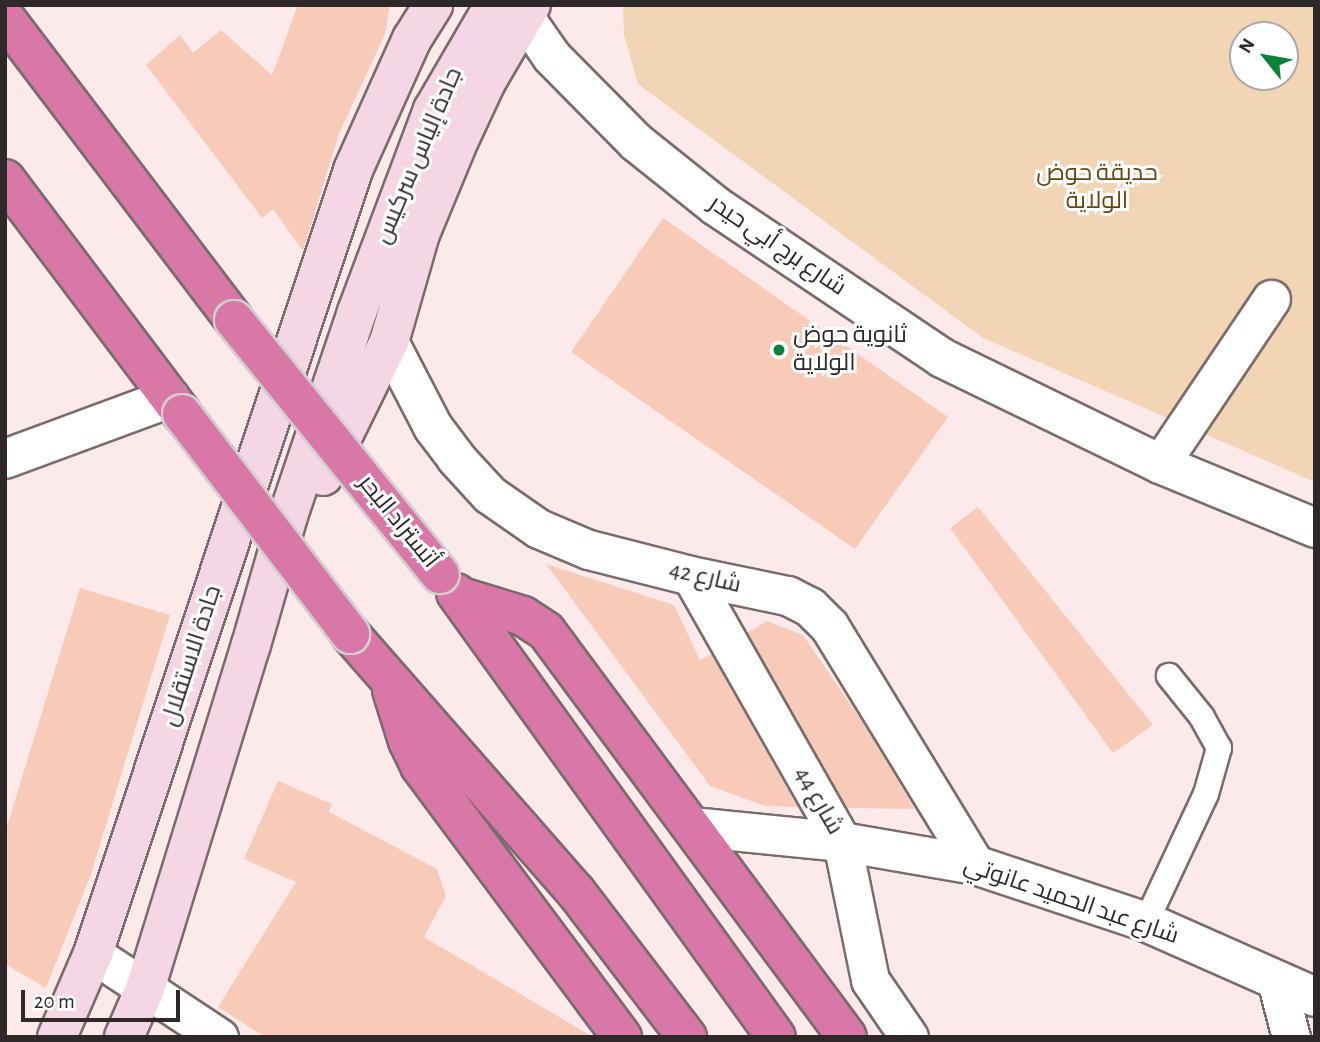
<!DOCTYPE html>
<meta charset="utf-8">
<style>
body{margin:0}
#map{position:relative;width:1320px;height:1042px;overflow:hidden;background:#fce9e9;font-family:"Alegreya Sans",Cairo,sans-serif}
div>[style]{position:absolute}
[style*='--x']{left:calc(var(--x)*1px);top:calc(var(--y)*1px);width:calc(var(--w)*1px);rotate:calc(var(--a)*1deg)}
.green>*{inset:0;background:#f1d5b5}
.building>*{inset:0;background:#f8cbb9}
.roads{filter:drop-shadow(2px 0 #7b6b6b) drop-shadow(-2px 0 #7b6b6b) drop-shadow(0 2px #7b6b6b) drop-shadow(0 -2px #7b6b6b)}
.service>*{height:24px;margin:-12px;padding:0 12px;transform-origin:12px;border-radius:12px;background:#fff}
.pedestrian>*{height:37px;margin:-18.5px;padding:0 18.5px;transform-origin:18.5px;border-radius:18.5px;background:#fff}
.minor>*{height:38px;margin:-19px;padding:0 19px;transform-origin:19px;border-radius:19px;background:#fff}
.tertiary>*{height:38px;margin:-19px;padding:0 19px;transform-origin:19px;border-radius:19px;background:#fff}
.secondary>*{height:38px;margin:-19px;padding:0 19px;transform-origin:19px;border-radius:19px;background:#f4d6e5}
.motorway>*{height:38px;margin:-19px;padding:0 19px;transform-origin:19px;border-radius:19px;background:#d978a7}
.bridges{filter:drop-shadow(2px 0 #d1d0d0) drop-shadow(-2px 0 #d1d0d0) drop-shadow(0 2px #d1d0d0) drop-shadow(0 -2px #d1d0d0)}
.motorway-bridge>*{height:38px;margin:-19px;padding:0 19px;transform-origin:19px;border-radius:19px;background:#d978a7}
.dots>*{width:19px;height:19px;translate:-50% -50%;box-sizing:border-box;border:4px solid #fff;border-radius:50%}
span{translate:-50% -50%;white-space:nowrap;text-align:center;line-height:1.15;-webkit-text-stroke:6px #fff;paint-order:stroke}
.street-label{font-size:24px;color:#2f2829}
.park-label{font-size:24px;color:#6a4512}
.poi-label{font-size:24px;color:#2f2829}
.left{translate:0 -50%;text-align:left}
.frame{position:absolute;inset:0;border:7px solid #2f2829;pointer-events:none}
.north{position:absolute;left:1229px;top:21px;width:70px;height:70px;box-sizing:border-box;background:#fff;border:2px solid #aca9a9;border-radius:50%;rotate:301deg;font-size:19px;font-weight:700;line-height:28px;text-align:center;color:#2f2829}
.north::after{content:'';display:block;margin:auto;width:24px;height:32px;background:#0b8139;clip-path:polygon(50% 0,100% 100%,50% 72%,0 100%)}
.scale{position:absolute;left:21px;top:990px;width:159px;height:32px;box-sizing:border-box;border:4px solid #2f2829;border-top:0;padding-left:9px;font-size:21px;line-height:24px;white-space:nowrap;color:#2f2829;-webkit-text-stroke:5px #fff;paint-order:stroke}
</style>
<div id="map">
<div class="green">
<i style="clip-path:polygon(evenodd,623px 5px,1315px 5px,1315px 482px,983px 338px,638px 84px,624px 35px,623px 5px,1243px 35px,1285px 35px,1285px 77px,1243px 77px,1243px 35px)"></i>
</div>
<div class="building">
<i style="clip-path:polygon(298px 5px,390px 5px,385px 34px,339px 134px,303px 251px,273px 209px,262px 218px,146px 65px,180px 35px,193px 53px,221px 30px,272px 75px)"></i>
<i style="clip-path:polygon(663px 218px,948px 417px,855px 549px,571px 352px)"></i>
<i style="clip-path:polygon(978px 507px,1153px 725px,1113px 753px,950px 528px)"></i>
<i style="clip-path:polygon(546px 564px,674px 605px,700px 660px,711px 654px,798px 807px,765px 806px,710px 786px)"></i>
<i style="clip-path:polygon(80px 588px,170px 615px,91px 874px,46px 988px,5px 964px,5px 833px)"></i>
<i style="clip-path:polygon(767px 621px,803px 635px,863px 723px,915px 809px,847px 808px,747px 633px)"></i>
<i style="clip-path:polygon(278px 781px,332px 804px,329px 812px,437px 869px,446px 896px,424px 937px,593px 1037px,265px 1037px,218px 1007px,296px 882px,244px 859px)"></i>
</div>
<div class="roads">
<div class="service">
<i style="--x:1146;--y:922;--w:141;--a:-64.9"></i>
<i style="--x:1206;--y:794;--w:48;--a:-74.2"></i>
<i style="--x:1219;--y:748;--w:35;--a:-119"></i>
<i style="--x:1202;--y:717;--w:53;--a:-128.8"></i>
</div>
<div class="pedestrian">
<i style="--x:1160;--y:464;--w:199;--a:-56.1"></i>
<i style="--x:691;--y:576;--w:306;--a:60.4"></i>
<i style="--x:842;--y:842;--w:141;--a:78.5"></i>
<i style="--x:870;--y:980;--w:69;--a:55.6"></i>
<i style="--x:93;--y:954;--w:151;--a:33.4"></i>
<i style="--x:1276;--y:980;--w:59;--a:75.3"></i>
</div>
<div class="minor">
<i style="--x:389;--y:342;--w:96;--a:62.6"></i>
<i style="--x:433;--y:427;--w:39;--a:53"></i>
<i style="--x:456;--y:458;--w:50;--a:47.4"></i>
<i style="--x:490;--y:495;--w:60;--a:34.8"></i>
<i style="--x:539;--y:529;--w:54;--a:22.8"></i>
<i style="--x:589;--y:550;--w:105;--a:14.3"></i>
<i style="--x:691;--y:576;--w:99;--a:11.7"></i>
<i style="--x:788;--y:596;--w:25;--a:27"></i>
<i style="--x:810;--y:607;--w:28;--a:45"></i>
<i style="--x:830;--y:627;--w:279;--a:58.6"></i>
<i style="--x:5;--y:459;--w:176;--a:-20.3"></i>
<i style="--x:692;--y:827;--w:151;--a:5.7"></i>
<i style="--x:842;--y:842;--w:135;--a:9.8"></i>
<i style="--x:975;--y:865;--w:180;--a:18.4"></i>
<i style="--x:1146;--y:922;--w:185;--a:23.9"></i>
</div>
<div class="tertiary">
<i style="--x:516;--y:5;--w:63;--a:55.3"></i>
<i style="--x:552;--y:57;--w:120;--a:45.3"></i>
<i style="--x:636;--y:142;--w:102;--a:38.7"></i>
<i style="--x:716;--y:206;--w:272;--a:33.9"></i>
<i style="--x:942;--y:358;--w:242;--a:25.9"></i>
<i style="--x:1160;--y:464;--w:168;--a:22.4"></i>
</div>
<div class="secondary">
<i style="--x:323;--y:476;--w:149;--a:-63.8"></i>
<i style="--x:389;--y:342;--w:112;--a:-74"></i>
<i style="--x:420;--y:234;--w:102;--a:-67.5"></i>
<i style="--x:459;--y:140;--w:64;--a:-65"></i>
<i style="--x:486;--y:82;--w:89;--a:-59.7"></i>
<i style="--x:57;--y:1037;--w:90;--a:-66.6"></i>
<i style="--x:93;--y:954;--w:826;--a:-71.65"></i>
<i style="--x:353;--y:170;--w:144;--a:-65.8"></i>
<i style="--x:412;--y:39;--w:40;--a:-58"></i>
<i style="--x:124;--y:1037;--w:52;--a:-66.4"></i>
<i style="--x:145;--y:989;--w:360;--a:-72.9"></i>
<i style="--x:251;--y:645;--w:134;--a:-74"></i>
<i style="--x:288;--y:516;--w:215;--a:-71.3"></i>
<i style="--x:357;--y:312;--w:216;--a:-69.4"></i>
<i style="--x:433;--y:110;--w:121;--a:-59.8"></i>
</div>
<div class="motorway">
<i style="--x:5;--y:18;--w:379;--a:52.8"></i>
<i style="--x:5;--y:179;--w:294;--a:53"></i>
<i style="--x:456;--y:593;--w:547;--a:54.22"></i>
<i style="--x:461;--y:597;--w:65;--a:17"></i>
<i style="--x:523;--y:616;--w:27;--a:33"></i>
<i style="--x:546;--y:631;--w:505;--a:53.45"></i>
<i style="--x:350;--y:634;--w:343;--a:48.8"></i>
<i style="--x:576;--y:892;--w:183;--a:52.6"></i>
<i style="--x:392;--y:690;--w:53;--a:72.6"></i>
<i style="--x:408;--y:741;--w:28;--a:64"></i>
<i style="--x:420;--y:766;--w:338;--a:53.3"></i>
</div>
</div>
<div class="bridges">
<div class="motorway-bridge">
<i style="--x:234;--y:320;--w:327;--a:51"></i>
<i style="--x:182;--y:414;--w:277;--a:52.6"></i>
</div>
</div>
<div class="dots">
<i style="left:779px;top:350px;background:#0b8139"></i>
</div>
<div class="street-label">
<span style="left:419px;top:156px;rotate:-67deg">جادة إلياس سركيس</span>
<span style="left:777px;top:246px;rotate:34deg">شارع برج أبي حيدر</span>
<span style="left:398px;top:522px;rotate:51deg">أتستراد البحر</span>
<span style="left:705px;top:578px;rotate:13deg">شارع 42</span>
<span style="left:192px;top:656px;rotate:-72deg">جادة الاستقلال</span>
<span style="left:818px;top:801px;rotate:60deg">شارع 44</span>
<span style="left:1071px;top:901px;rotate:19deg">شارع عبد الحميد عانوتي</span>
</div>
<div class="park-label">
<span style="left:1097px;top:188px">حديقة حوض<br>الولاية</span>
</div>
<div class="poi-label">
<span class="left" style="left:793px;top:350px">ثانوية حوض<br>الولاية</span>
</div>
<div class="frame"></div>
<div class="north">N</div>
<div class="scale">20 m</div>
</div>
